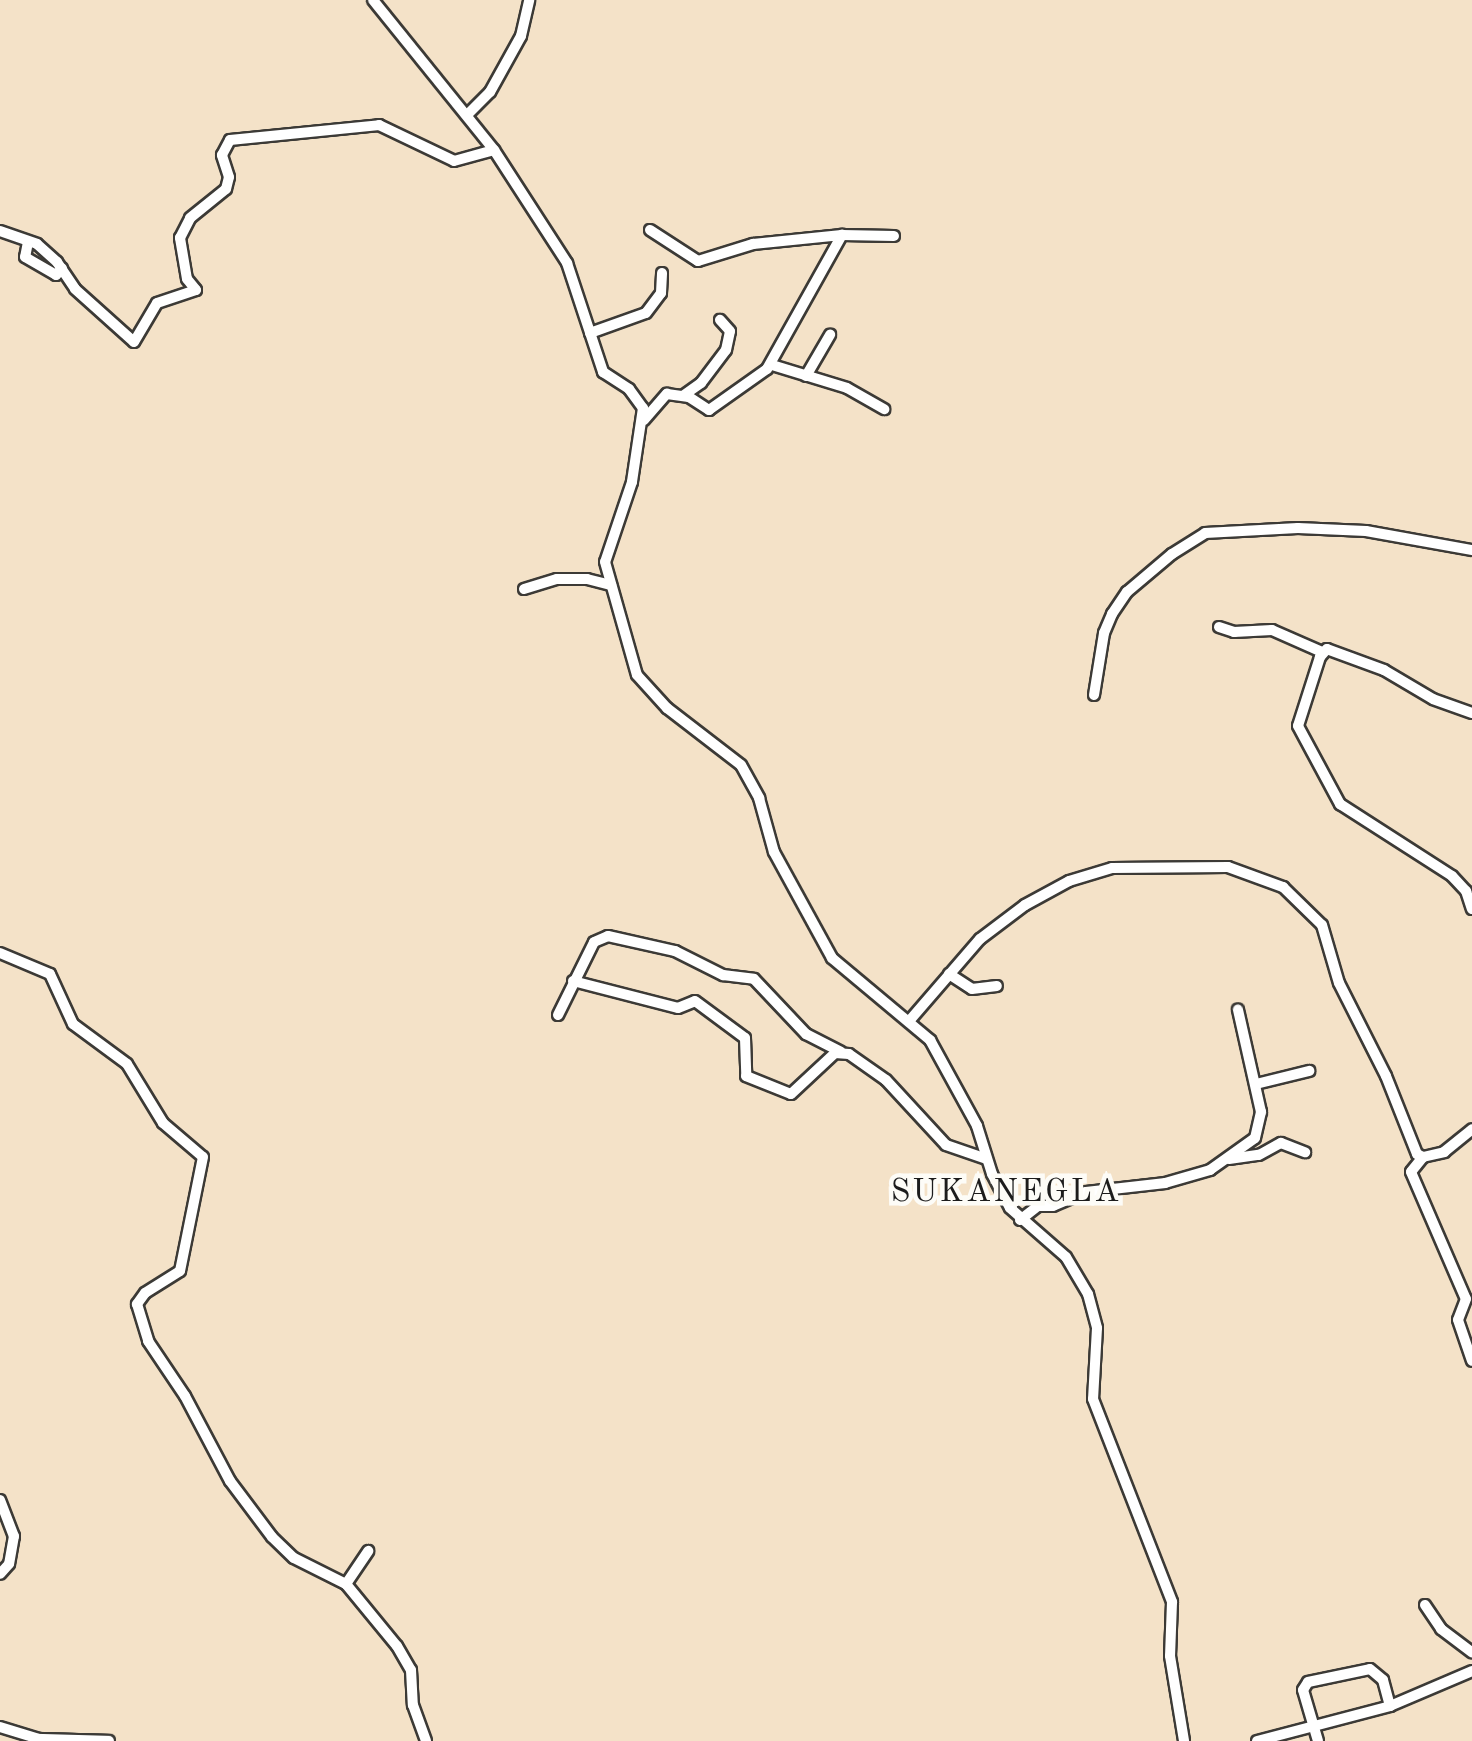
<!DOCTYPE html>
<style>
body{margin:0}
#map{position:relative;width:1472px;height:1741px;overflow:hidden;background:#f4e2c8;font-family:"Old Standard TT",serif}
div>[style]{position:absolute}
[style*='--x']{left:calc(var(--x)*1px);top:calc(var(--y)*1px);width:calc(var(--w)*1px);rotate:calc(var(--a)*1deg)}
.roads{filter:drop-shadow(2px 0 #3c3a36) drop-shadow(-2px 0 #3c3a36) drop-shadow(0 2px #3c3a36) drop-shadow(0 -2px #3c3a36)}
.street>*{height:10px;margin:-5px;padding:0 5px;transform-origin:5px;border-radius:5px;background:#fff}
span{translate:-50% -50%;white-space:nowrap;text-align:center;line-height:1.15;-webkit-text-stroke:9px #fdfcf7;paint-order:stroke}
.quarter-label{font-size:32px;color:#1c1c1c;letter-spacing:2.5px}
</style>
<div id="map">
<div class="roads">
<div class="street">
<i style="--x:373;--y:0;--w:193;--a:51.1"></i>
<i style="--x:494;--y:150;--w:135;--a:57.1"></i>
<i style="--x:567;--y:263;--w:115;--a:71.7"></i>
<i style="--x:603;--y:372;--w:31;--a:33"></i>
<i style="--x:629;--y:389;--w:24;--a:54"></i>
<i style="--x:643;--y:408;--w:75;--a:98.5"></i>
<i style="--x:632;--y:482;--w:84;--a:108.6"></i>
<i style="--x:605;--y:562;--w:117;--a:74.2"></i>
<i style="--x:637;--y:675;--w:45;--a:47.7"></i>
<i style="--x:667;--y:708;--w:93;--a:37.6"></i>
<i style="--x:741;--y:765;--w:38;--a:61"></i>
<i style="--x:759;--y:798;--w:56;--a:74.5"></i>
<i style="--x:774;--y:852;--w:121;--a:61.3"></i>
<i style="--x:832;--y:958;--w:128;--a:39.9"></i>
<i style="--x:930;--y:1040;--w:98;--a:61.3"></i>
<i style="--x:977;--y:1126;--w:50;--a:72.6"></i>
<i style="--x:992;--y:1174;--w:38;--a:62"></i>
<i style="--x:1010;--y:1208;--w:74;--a:41.2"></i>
<i style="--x:1066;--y:1257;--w:43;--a:59.3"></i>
<i style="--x:1088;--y:1294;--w:35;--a:75"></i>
<i style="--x:1097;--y:1328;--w:71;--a:93.2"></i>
<i style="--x:1093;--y:1399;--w:218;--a:68.7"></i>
<i style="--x:1172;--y:1602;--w:54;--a:92.1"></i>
<i style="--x:1170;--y:1656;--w:86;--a:80.6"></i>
<i style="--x:468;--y:114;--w:31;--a:-45"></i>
<i style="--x:490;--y:92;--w:64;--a:-61"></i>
<i style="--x:521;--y:36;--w:37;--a:-77"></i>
<i style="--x:650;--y:230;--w:57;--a:32.9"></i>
<i style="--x:698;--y:261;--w:58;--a:-17.2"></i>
<i style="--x:753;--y:244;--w:89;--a:-5.8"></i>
<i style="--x:842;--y:235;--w:52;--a:1.1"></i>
<i style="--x:0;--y:231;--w:39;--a:19"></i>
<i style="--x:37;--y:244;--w:27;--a:42"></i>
<i style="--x:57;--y:262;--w:32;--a:56"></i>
<i style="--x:75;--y:289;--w:79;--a:41.9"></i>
<i style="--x:134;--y:342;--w:45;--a:-59.5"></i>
<i style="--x:157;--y:303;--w:41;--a:-18.4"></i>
<i style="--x:196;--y:290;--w:14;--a:-129"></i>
<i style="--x:187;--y:279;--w:42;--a:-99.7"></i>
<i style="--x:180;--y:238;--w:22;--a:-63"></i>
<i style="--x:190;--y:218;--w:46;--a:-38.9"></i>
<i style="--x:226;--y:189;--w:12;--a:-76"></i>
<i style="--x:229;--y:177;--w:23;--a:-108"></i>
<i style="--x:222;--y:155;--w:17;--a:-62"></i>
<i style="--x:230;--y:140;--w:150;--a:-5.7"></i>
<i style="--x:379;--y:125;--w:83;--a:25.6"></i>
<i style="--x:454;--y:161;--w:41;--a:-15.4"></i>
<i style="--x:28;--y:242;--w:15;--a:101"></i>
<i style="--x:25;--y:257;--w:36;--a:30"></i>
<i style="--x:56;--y:275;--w:9;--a:-49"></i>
<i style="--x:590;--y:333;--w:59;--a:-19.7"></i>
<i style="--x:646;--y:313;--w:25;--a:-53"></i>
<i style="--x:661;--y:293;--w:20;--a:-87"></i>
<i style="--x:772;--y:365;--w:78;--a:17"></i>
<i style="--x:847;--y:388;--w:43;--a:29.6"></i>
<i style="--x:806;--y:376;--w:48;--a:-59.7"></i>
<i style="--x:684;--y:395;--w:21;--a:-35"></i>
<i style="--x:701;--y:383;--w:41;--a:-52.9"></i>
<i style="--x:726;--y:350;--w:19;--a:-78"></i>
<i style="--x:730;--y:331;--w:15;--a:-132"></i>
<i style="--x:644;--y:420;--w:35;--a:-49"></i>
<i style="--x:667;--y:394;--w:22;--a:8"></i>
<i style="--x:689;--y:397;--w:24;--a:33"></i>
<i style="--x:709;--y:410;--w:71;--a:-35.3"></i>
<i style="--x:767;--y:369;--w:154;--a:-60.8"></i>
<i style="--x:524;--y:589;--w:34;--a:-17"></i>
<i style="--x:557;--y:579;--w:30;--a:0"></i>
<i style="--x:587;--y:579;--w:25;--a:14"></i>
<i style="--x:1219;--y:627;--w:16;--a:18"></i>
<i style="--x:1234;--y:632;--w:38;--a:-3"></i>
<i style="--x:1272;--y:630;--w:55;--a:23.7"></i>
<i style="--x:1094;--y:695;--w:63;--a:-80.8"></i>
<i style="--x:1104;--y:633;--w:21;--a:-67"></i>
<i style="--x:1112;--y:614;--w:27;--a:-56"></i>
<i style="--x:1127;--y:592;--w:59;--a:-40.2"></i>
<i style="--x:1172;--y:554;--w:39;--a:-32"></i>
<i style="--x:1205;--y:533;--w:93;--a:-3.1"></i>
<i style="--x:1298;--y:528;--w:68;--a:2.5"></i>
<i style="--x:1366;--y:531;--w:108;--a:10.2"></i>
<i style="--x:1472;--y:713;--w:41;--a:-160.3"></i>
<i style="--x:1433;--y:699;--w:57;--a:-149.4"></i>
<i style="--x:1384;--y:670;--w:61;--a:-159.8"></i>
<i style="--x:1327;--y:649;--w:11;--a:131"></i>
<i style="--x:1320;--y:657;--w:72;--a:107.7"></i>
<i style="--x:1298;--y:726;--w:89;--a:61.7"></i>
<i style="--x:1340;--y:804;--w:133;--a:32.7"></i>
<i style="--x:1452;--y:876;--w:21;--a:47"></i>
<i style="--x:1466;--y:891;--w:19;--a:72"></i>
<i style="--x:0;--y:953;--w:54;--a:22.8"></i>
<i style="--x:50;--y:974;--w:55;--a:65.3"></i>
<i style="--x:73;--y:1024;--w:67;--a:36.5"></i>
<i style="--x:127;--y:1064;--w:69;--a:58.6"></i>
<i style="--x:163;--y:1123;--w:52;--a:40.4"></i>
<i style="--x:203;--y:1157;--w:116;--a:101.4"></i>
<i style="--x:180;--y:1271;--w:41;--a:147.8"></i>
<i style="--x:145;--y:1293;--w:14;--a:126"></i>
<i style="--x:137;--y:1304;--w:39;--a:73"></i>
<i style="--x:148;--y:1341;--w:66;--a:56.1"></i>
<i style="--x:185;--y:1396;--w:96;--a:62.1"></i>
<i style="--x:230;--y:1481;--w:70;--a:53.1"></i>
<i style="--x:272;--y:1537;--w:30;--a:44"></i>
<i style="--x:294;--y:1558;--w:58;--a:26.6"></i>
<i style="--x:346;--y:1584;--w:80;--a:50.6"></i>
<i style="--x:397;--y:1646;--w:28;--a:60"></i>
<i style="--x:411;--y:1670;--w:35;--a:87"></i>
<i style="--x:413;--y:1705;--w:38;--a:70"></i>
<i style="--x:949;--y:974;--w:27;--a:33"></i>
<i style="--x:972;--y:989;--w:25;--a:-7"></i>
<i style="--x:573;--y:981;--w:108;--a:14.4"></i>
<i style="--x:678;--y:1008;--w:18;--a:-22"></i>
<i style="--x:695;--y:1001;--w:62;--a:36.5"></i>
<i style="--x:745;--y:1038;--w:38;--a:88"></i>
<i style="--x:746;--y:1076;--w:48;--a:21.8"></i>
<i style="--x:791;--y:1094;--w:60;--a:-43"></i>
<i style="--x:835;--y:1053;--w:14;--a:4"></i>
<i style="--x:849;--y:1054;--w:45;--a:35.1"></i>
<i style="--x:886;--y:1080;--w:88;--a:47.3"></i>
<i style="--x:946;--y:1145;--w:43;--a:18.9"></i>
<i style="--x:558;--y:1015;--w:81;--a:-63.7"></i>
<i style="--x:594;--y:942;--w:15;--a:-23"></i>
<i style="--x:608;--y:936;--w:69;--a:12.6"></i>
<i style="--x:675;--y:951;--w:54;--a:26.6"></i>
<i style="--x:723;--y:975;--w:31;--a:7"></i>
<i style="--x:754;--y:979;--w:76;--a:46.6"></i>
<i style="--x:806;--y:1034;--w:39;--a:27"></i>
<i style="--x:910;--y:1020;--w:107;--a:-49.2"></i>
<i style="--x:980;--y:939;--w:56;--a:-37.1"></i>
<i style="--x:1025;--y:905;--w:50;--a:-28.6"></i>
<i style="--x:1069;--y:881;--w:45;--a:-16.8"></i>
<i style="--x:1112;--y:868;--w:116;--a:-0.5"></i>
<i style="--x:1228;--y:867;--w:59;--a:20"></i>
<i style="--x:1283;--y:887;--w:54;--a:44.3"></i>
<i style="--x:1322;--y:925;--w:60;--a:73.7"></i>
<i style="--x:1339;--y:983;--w:104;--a:63.2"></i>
<i style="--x:1386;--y:1076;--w:84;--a:68.3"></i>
<i style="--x:1417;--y:1154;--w:7;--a:27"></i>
<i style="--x:1423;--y:1157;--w:22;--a:-13"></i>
<i style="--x:1444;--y:1152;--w:36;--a:-39"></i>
<i style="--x:1256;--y:1084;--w:55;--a:-13.8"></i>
<i style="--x:1423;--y:1157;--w:19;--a:129"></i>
<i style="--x:1411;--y:1172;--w:138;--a:66.6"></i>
<i style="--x:1466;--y:1299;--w:22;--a:111"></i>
<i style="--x:1458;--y:1320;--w:43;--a:71.1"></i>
<i style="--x:1229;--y:1159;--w:30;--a:-8"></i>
<i style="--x:1259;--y:1155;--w:25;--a:-29"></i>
<i style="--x:1281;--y:1143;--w:26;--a:21"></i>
<i style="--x:1020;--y:1220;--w:23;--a:-38"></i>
<i style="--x:1038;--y:1206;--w:15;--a:0"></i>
<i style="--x:1053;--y:1206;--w:36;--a:-23"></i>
<i style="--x:1086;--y:1192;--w:80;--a:-6.5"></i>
<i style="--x:1165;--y:1183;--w:47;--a:-16.1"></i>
<i style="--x:1210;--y:1170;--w:55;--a:-35.4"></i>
<i style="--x:1255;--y:1138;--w:27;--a:-77"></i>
<i style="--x:1261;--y:1112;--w:105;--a:-102.7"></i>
<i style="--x:0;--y:1500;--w:39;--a:69"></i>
<i style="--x:14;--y:1536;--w:28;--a:100"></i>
<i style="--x:9;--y:1564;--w:13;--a:132"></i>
<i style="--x:346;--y:1584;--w:40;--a:-56"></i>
<i style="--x:1425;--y:1605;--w:29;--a:56"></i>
<i style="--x:1441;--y:1629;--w:39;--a:37"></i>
<i style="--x:0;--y:1727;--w:41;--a:17.1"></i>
<i style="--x:39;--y:1739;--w:70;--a:1.6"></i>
<i style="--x:1257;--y:1741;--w:138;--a:-14.7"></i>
<i style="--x:1390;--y:1706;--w:89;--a:-23.1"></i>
<i style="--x:1318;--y:1741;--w:53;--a:-106.4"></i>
<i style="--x:1303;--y:1690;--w:9;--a:-58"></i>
<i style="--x:1308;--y:1682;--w:63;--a:-11.8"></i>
<i style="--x:1370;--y:1669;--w:17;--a:40"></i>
<i style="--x:1383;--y:1680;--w:27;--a:75"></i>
</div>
</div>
<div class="quarter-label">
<span style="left:1006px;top:1193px">SUKANEGLA</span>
</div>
</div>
